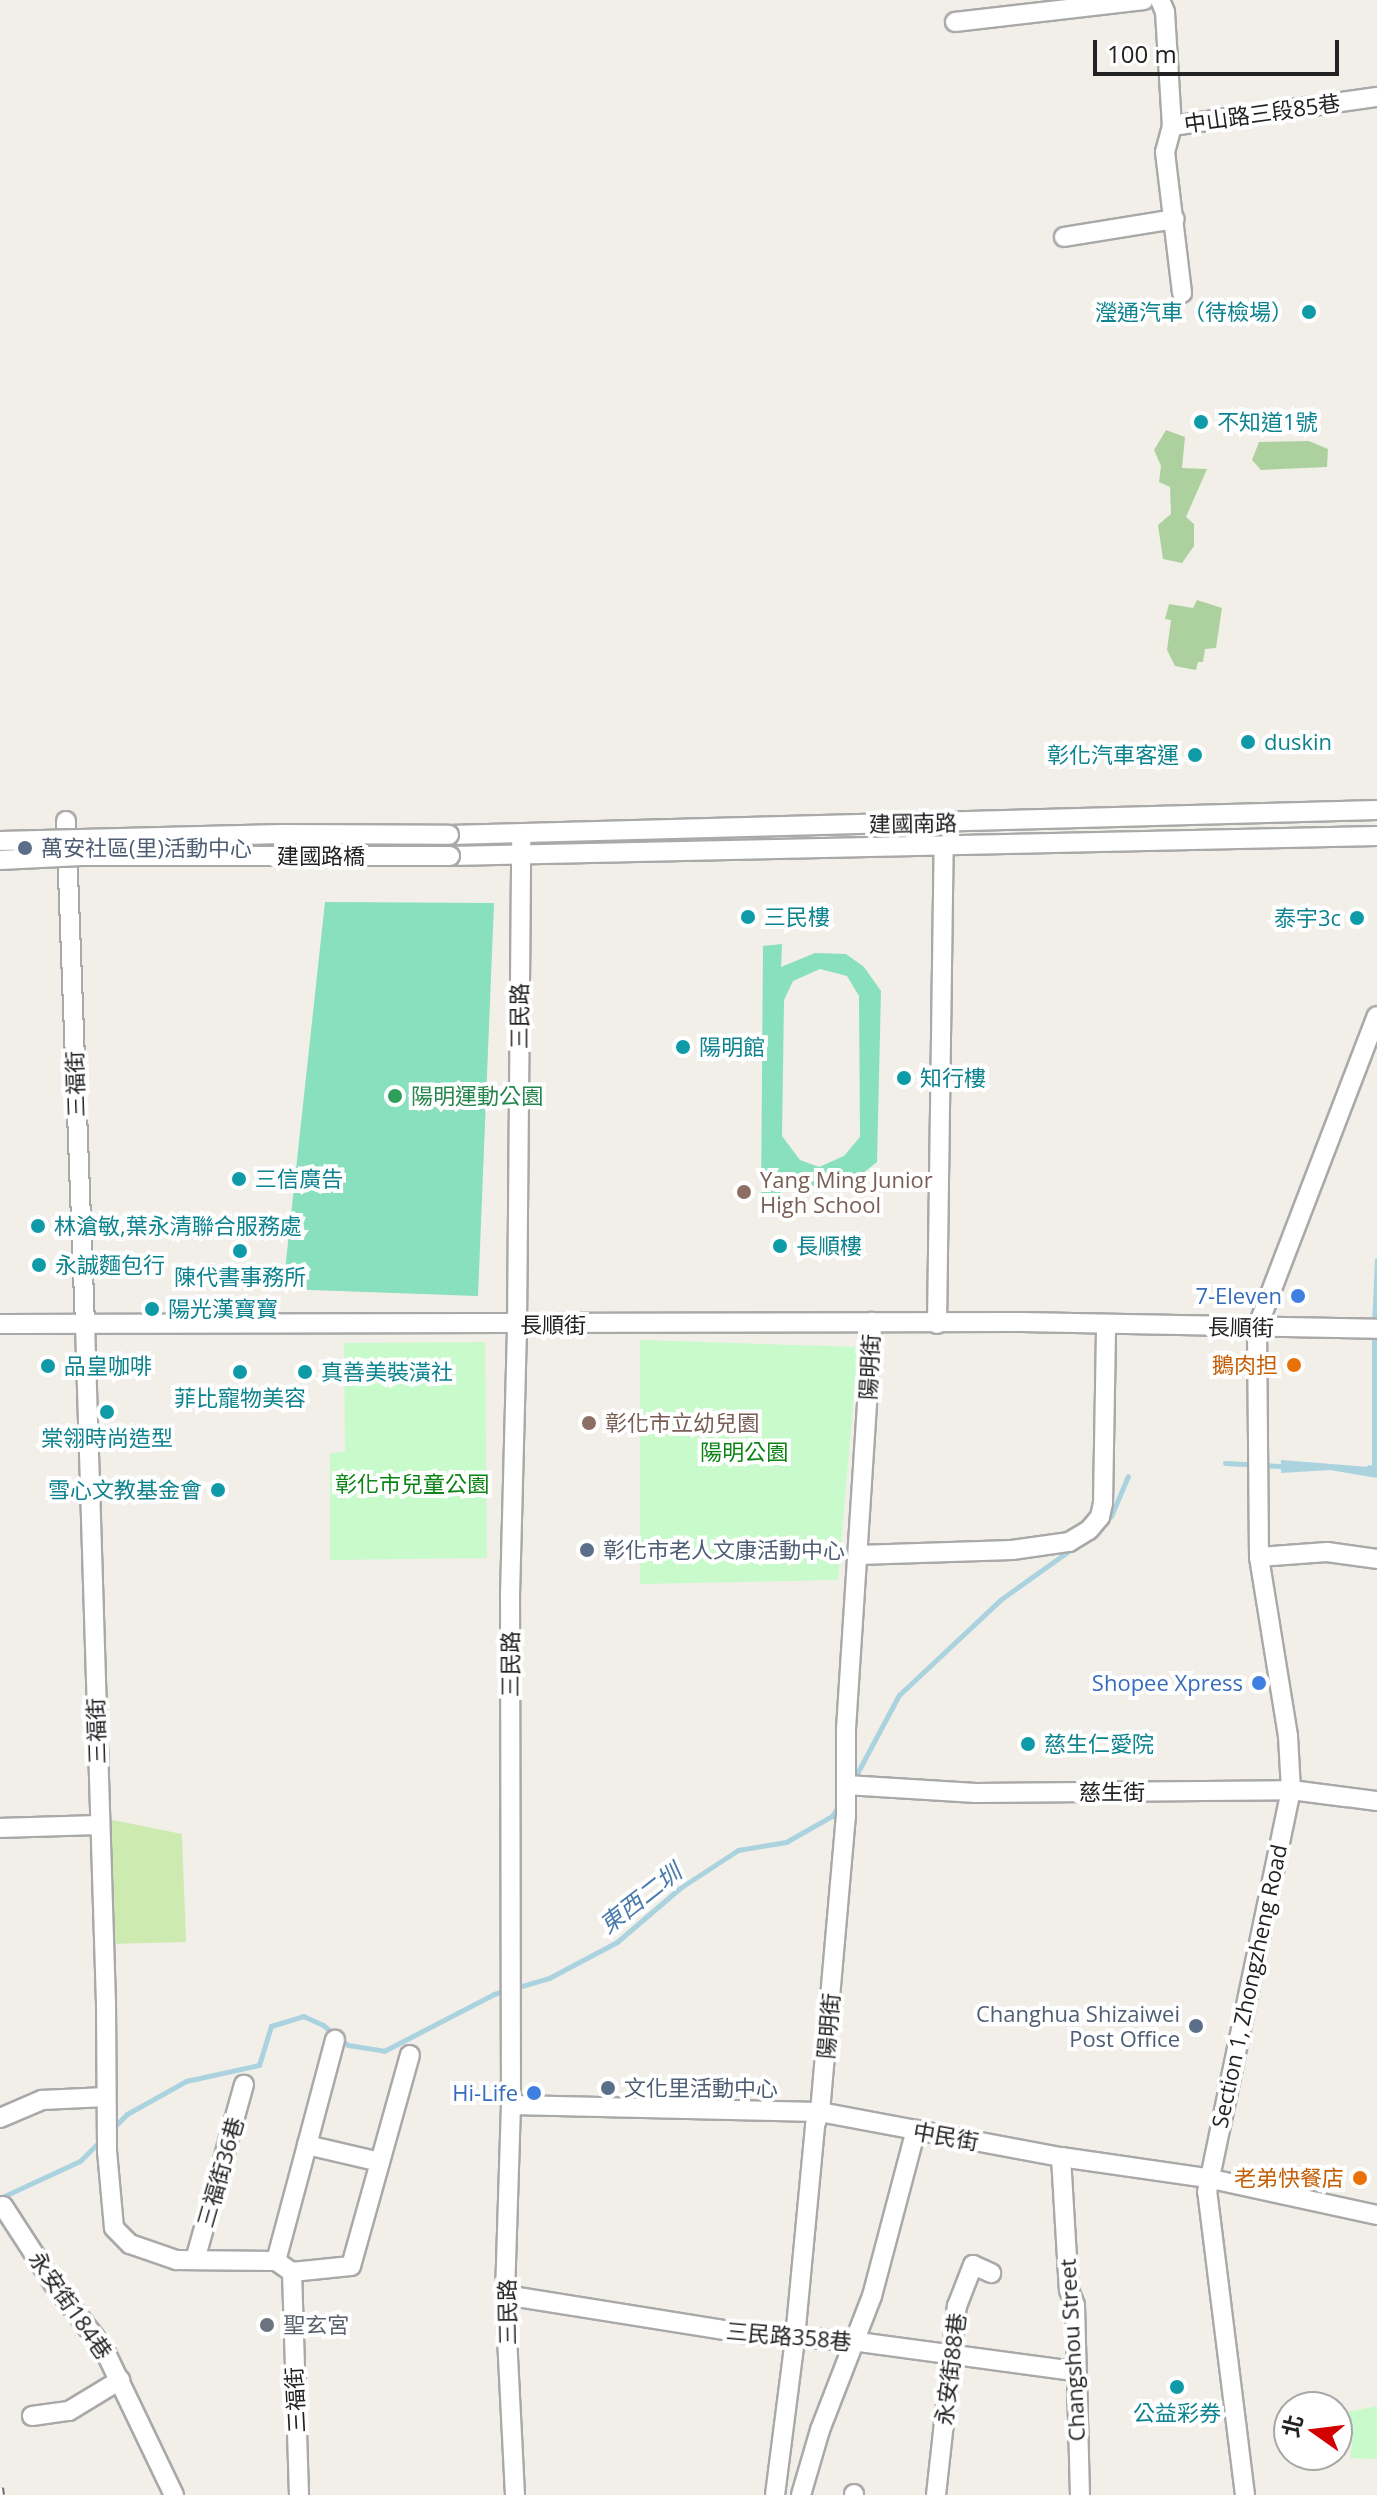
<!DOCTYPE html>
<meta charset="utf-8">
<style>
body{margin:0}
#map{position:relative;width:1377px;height:2495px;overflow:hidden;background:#f2efe9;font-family:"Open Sans","Noto Sans TC",sans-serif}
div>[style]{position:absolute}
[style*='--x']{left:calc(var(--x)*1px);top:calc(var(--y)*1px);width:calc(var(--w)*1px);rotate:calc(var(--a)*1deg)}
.grass>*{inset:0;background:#cdebb0}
.forest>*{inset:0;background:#add19e}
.park>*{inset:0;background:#c8facc}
.pitch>*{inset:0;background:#88e0be}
.water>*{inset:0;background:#aad3df}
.stream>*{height:5px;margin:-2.5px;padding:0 2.5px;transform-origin:2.5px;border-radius:2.5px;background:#aad3df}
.roads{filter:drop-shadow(2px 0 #a9a9a9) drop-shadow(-2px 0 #a9a9a9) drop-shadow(0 2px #a9a9a9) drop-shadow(0 -2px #a9a9a9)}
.minor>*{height:18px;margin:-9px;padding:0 9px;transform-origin:9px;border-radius:9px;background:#fff}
.rail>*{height:8px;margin-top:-4px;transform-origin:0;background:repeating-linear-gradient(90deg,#fff 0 15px,#707070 0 30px);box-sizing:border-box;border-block:2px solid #707070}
.bridges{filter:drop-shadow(2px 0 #a9a9a9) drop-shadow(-2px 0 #a9a9a9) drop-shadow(0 2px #a9a9a9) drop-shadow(0 -2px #a9a9a9)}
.minor-bridge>*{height:18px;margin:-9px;padding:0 9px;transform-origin:9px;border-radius:9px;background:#fff}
.dots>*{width:22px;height:22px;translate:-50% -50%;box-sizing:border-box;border:4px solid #fff;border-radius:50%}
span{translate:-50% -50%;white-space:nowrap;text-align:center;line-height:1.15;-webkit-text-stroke:8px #fff;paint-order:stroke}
.street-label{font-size:22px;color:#222}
.culture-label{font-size:22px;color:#0d838f}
.right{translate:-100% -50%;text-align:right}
.left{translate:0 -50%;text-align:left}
.service-label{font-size:22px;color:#4e5e75}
.leisure-label{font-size:22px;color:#27864d}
.education-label{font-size:22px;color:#785e54}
.shop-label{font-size:22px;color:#366cbe}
.food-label{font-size:22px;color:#c56008}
.park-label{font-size:22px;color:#0c8416}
.worship-label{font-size:22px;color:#5b616d}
.water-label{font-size:24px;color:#4a7aab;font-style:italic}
.north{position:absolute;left:1273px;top:2391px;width:80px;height:80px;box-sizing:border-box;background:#fff;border:2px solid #a7a7a7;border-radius:50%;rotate:284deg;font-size:22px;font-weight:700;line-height:32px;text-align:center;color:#222}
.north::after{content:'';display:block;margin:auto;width:28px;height:36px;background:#d40000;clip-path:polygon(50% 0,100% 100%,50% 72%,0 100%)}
.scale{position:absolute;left:1093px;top:40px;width:246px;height:36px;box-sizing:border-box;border:4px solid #222;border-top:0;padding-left:10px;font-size:24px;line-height:28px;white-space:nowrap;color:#222;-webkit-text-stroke:6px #fff;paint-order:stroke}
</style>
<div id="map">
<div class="grass">
<i style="clip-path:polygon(103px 1818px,182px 1834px,186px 1942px,108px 1944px)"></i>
</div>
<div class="forest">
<i style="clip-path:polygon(1166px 430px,1185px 437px,1182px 468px,1207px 469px,1186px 517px,1194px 524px,1194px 546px,1182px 563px,1163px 559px,1158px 525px,1171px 514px,1170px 487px,1159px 482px,1161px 466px,1154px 450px)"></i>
<i style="clip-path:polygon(1309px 441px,1328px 449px,1327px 467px,1261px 470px,1252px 460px,1259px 442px)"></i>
<i style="clip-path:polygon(1197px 600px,1222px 608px,1216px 648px,1205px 649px,1203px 662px,1198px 662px,1196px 670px,1175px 666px,1167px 650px,1171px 620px,1165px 619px,1169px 604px,1193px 608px)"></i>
</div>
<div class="park">
<i style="clip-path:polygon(640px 1340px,858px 1347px,838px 1580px,640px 1584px)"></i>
<i style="clip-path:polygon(485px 1342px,487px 1558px,330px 1560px,330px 1453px,345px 1452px,344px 1343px)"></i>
<i style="clip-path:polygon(1377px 2406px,1377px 2459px,1350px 2458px,1353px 2435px,1339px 2437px,1337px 2414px)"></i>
</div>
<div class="pitch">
<i style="clip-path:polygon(325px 902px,494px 903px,478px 1296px,283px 1289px)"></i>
<i style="clip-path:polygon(evenodd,782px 944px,781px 967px,815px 953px,846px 954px,864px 967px,881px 991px,877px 1162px,862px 1174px,830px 1188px,797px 1184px,781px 1174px,780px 1205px,761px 1204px,763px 946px,782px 944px,820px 969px,847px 976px,859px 996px,860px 1137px,844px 1156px,819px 1167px,800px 1160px,782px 1136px,784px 1000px,793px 981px,820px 969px)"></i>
</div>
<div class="water">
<i style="clip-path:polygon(1281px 1460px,1369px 1467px,1377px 1470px,1377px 1478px,1330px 1470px,1281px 1473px)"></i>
</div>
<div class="stream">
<i style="--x:1374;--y:1325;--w:65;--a:-87.4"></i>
<i style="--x:1225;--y:1463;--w:56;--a:3.1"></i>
<i style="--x:1369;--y:1467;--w:5;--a:22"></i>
<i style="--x:1374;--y:1469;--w:134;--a:-90"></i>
<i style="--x:1105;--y:1521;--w:8;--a:-40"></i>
<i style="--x:1111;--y:1516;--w:43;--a:-67"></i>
<i style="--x:853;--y:1781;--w:98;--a:-61.9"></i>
<i style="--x:899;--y:1695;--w:139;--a:-43.2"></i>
<i style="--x:1000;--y:1600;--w:90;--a:-35.5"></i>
<i style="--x:113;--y:2128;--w:20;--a:-45"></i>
<i style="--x:127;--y:2114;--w:68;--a:-29.2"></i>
<i style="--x:186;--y:2081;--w:75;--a:-12.4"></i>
<i style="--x:259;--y:2065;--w:41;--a:-72.9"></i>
<i style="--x:271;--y:2026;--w:34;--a:-17"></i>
<i style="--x:303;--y:2016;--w:22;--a:24"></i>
<i style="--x:323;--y:2025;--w:32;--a:39"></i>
<i style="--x:348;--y:2045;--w:36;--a:9"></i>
<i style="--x:384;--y:2051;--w:124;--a:-27.4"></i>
<i style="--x:494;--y:1994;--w:57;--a:-16.2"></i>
<i style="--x:549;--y:1978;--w:77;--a:-27.9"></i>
<i style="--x:617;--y:1942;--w:83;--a:-40.6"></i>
<i style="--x:680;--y:1888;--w:69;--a:-33.2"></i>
<i style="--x:738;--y:1850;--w:49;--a:-9.5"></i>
<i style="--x:786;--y:1842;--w:53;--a:-29.5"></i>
<i style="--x:832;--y:1816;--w:14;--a:-56"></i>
<i style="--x:0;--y:2198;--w:88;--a:-24.8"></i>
<i style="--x:80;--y:2161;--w:33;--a:-45"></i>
</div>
<div class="roads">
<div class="minor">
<i style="--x:1160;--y:0;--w:13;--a:67"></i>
<i style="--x:1165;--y:12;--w:114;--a:86.5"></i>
<i style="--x:1172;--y:126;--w:27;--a:105"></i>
<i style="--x:1165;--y:152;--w:142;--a:83.1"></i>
<i style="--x:955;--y:22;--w:190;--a:-6.6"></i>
<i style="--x:1172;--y:126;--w:207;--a:-8.1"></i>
<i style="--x:1064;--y:237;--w:112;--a:-9.2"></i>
<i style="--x:66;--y:821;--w:503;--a:87.84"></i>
<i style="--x:85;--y:1324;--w:679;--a:88.23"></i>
<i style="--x:106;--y:2003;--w:148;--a:89.6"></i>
<i style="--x:107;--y:2151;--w:77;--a:84.8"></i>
<i style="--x:114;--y:2228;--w:23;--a:45"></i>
<i style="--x:130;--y:2244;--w:49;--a:19.2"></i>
<i style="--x:176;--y:2260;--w:100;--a:0.6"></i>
<i style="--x:276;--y:2261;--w:19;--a:35"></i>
<i style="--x:292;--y:2272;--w:223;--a:88.2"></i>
<i style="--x:449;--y:835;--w:928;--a:-1.54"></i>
<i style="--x:450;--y:856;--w:927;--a:-1.24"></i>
<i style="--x:0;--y:1324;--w:1021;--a:-0.11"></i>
<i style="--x:1021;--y:1322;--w:356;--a:1.1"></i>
<i style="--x:937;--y:1324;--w:477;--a:-89.2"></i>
<i style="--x:858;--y:1555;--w:154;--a:-1.9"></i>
<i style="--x:1012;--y:1550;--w:58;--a:-8"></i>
<i style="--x:1069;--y:1542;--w:23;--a:-31"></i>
<i style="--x:1089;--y:1530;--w:17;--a:-50"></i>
<i style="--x:1100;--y:1517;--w:14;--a:-78"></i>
<i style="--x:1103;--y:1503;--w:179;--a:-89"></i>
<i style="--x:1259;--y:1557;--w:68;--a:-4.2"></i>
<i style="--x:1327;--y:1552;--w:50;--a:8"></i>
<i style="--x:846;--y:1785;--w:130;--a:3.5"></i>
<i style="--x:976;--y:1793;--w:315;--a:-0.5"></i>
<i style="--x:1291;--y:1790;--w:87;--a:7.3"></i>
<i style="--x:0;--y:1828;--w:98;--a:-1.8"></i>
<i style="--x:511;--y:2105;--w:309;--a:1.3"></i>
<i style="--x:820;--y:2112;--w:245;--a:10.6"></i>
<i style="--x:1061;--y:2157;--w:148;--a:8.2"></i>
<i style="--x:1207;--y:2178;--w:174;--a:12.3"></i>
<i style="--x:0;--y:2118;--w:46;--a:-23.2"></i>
<i style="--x:42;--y:2100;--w:64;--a:-2.7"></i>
<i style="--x:307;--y:2145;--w:109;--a:-75.1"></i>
<i style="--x:1061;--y:2157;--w:133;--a:86.6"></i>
<i style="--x:1069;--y:2290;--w:16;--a:68"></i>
<i style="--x:1075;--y:2305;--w:190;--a:88.5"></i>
<i style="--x:3;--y:2206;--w:92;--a:57"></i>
<i style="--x:53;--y:2283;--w:83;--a:52.3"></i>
<i style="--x:104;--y:2349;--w:162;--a:64.4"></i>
<i style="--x:195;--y:2260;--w:182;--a:-74.4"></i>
<i style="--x:276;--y:2261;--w:120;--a:-75"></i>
<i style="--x:307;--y:2145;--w:75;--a:13.1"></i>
<i style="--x:292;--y:2272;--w:59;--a:-5.8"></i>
<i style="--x:351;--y:2266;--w:219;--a:-74.4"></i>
<i style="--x:505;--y:2295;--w:240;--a:9.1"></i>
<i style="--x:742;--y:2333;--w:110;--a:4.2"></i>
<i style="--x:852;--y:2341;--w:224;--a:7.7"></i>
<i style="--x:32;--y:2416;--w:37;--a:-8"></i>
<i style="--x:69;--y:2411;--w:60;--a:-31.3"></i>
<i style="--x:515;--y:2495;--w:200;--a:-92.9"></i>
<i style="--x:505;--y:2295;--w:190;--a:-88.2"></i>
<i style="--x:511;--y:2105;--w:509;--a:-90.11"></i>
<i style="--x:510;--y:1596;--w:270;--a:-88.5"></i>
<i style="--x:517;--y:1326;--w:492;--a:-89.5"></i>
<i style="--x:775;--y:2495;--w:158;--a:-82.7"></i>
<i style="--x:795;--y:2338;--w:214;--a:-84.6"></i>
<i style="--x:815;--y:2125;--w:14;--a:-69"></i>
<i style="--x:820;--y:2112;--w:297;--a:-85"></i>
<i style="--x:846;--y:1816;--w:87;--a:-90"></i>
<i style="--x:846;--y:1729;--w:408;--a:-86.3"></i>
<i style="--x:801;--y:2495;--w:68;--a:-73.7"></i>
<i style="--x:820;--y:2430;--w:144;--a:-68.8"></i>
<i style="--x:872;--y:2296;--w:172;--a:-75.2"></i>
<i style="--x:854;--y:2495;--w:1;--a:-90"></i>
<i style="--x:936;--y:2495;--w:190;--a:-83.7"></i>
<i style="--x:957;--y:2306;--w:44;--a:-68.7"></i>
<i style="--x:973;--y:2265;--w:20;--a:24"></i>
<i style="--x:1245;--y:2495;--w:305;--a:-97.1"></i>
<i style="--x:1207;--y:2192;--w:411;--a:-78.2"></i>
<i style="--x:1291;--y:1790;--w:54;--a:-93.2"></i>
<i style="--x:1288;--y:1736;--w:181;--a:-99.2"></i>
<i style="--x:1259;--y:1557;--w:229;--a:-90.5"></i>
<i style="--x:1257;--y:1328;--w:334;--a:-69"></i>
</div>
</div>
<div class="rail">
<i style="--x:0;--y:2488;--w:7;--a:82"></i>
</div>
<div class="bridges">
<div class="minor-bridge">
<i style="--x:0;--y:841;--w:282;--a:-1.4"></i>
<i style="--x:282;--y:834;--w:167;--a:0.3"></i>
<i style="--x:0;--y:860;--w:81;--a:-2.8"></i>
<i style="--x:81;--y:856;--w:369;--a:0"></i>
</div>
</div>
<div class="dots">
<i style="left:1309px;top:312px;background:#0f9aa8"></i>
<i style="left:1201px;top:422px;background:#0f9aa8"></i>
<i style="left:1248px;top:742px;background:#0f9aa8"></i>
<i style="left:1195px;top:755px;background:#0f9aa8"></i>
<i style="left:25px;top:848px;background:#5c6f8a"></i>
<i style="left:748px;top:917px;background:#0f9aa8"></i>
<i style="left:1357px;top:918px;background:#0f9aa8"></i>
<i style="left:683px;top:1047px;background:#0f9aa8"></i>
<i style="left:904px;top:1078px;background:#0f9aa8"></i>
<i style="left:395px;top:1096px;background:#2e9e5b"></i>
<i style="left:239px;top:1179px;background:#0f9aa8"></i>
<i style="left:744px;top:1192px;background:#8d6e63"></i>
<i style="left:38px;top:1226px;background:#0f9aa8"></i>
<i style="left:780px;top:1246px;background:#0f9aa8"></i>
<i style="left:240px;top:1251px;background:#0f9aa8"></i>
<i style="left:39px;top:1265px;background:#0f9aa8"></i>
<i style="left:1298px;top:1296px;background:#3f7fe0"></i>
<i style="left:152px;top:1309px;background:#0f9aa8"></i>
<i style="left:1294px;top:1365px;background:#e8710a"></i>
<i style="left:48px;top:1366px;background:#0f9aa8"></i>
<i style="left:240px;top:1372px;background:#0f9aa8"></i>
<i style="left:305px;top:1372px;background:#0f9aa8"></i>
<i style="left:107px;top:1412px;background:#0f9aa8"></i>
<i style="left:589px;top:1423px;background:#8d6e63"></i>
<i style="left:218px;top:1490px;background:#0f9aa8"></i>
<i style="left:587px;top:1550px;background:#5c6f8a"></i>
<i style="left:1259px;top:1683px;background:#3f7fe0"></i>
<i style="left:1028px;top:1744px;background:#0f9aa8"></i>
<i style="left:1196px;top:2026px;background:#5c6f8a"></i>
<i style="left:608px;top:2088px;background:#5c6f8a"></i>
<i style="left:534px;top:2093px;background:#3f7fe0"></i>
<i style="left:1360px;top:2178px;background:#e8710a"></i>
<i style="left:267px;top:2325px;background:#6b7280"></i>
<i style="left:1177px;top:2387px;background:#0f9aa8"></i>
</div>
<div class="street-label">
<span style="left:1262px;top:113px;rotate:-8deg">中山路三段85巷</span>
<span style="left:913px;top:823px;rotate:-1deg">建國南路</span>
<span style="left:321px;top:856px">建國路橋</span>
<span style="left:519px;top:1016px;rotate:-90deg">三民路</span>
<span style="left:75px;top:1084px;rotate:-92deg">三福街</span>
<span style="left:553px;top:1325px">長順街</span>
<span style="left:1241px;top:1327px;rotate:1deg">長順街</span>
<span style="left:869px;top:1367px;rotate:-87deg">陽明街</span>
<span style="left:510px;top:1664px;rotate:-90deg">三民路</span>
<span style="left:96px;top:1731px;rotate:-92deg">三福街</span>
<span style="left:1112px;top:1792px">慈生街</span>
<span style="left:1249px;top:1986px;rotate:-78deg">Section 1, Zhongzheng Road</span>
<span style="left:828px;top:2026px;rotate:-85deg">陽明街</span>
<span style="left:946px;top:2136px;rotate:10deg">中民街</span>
<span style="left:220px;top:2172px;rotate:-74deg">三福街36巷</span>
<span style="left:71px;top:2305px;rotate:55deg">永安街184巷</span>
<span style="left:507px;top:2312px;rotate:-91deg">三民路</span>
<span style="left:789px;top:2336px;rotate:5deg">三民路358巷</span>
<span style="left:1072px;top:2350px;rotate:-93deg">Changshou Street</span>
<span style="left:950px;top:2369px;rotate:-83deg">永安街88巷</span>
<span style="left:295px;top:2400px;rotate:-93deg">三福街</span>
</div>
<div class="culture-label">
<span class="right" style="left:1293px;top:312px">瀅通汽車（待檢場）</span>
<span class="left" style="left:1217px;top:422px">不知道1號</span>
<span class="left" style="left:1264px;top:742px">duskin</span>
<span class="right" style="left:1179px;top:755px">彰化汽車客運</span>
<span class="left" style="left:764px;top:917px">三民樓</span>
<span class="right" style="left:1341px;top:918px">泰宇3c</span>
<span class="left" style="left:699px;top:1047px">陽明館</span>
<span class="left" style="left:920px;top:1078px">知行樓</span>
<span class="left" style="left:255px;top:1179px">三信廣告</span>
<span class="left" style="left:54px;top:1226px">林滄敏,葉永清聯合服務處</span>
<span class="left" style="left:796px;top:1246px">長順樓</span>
<span class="left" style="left:55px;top:1265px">永誠麵包行</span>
<span style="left:240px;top:1277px">陳代書事務所</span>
<span class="left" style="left:168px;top:1309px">陽光漢寶寶</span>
<span class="left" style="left:64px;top:1366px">品皇咖啡</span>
<span class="left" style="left:321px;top:1372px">真善美裝潢社</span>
<span style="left:240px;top:1398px">菲比寵物美容</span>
<span style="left:107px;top:1438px">棠翎時尚造型</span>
<span class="right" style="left:202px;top:1490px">雪心文教基金會</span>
<span class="left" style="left:1044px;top:1744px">慈生仁愛院</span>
<span style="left:1177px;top:2413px">公益彩券</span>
</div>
<div class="service-label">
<span class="left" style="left:41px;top:848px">萬安社區(里)活動中心</span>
<span class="left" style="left:603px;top:1550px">彰化市老人文康活動中心</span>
<span class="right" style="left:1180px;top:2026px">Changhua Shizaiwei<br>Post Office</span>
<span class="left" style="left:624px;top:2088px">文化里活動中心</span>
</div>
<div class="leisure-label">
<span class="left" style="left:411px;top:1096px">陽明運動公園</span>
</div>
<div class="education-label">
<span class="left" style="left:760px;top:1192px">Yang Ming Junior<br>High School</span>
<span class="left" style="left:605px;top:1423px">彰化市立幼兒園</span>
</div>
<div class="shop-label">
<span class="right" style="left:1282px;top:1296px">7-Eleven</span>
<span class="right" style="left:1243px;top:1683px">Shopee Xpress</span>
<span class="right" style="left:518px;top:2093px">Hi-Life</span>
</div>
<div class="food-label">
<span class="right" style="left:1278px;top:1365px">鵝肉担</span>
<span class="right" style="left:1344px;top:2178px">老弟快餐店</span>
</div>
<div class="park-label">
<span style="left:744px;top:1452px">陽明公園</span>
<span style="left:412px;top:1484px">彰化市兒童公園</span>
</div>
<div class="worship-label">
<span class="left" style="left:283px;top:2325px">聖玄宮</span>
</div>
<div class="water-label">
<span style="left:640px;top:1898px;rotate:-38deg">東西二圳</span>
</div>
<div class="north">北</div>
<div class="scale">100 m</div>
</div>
